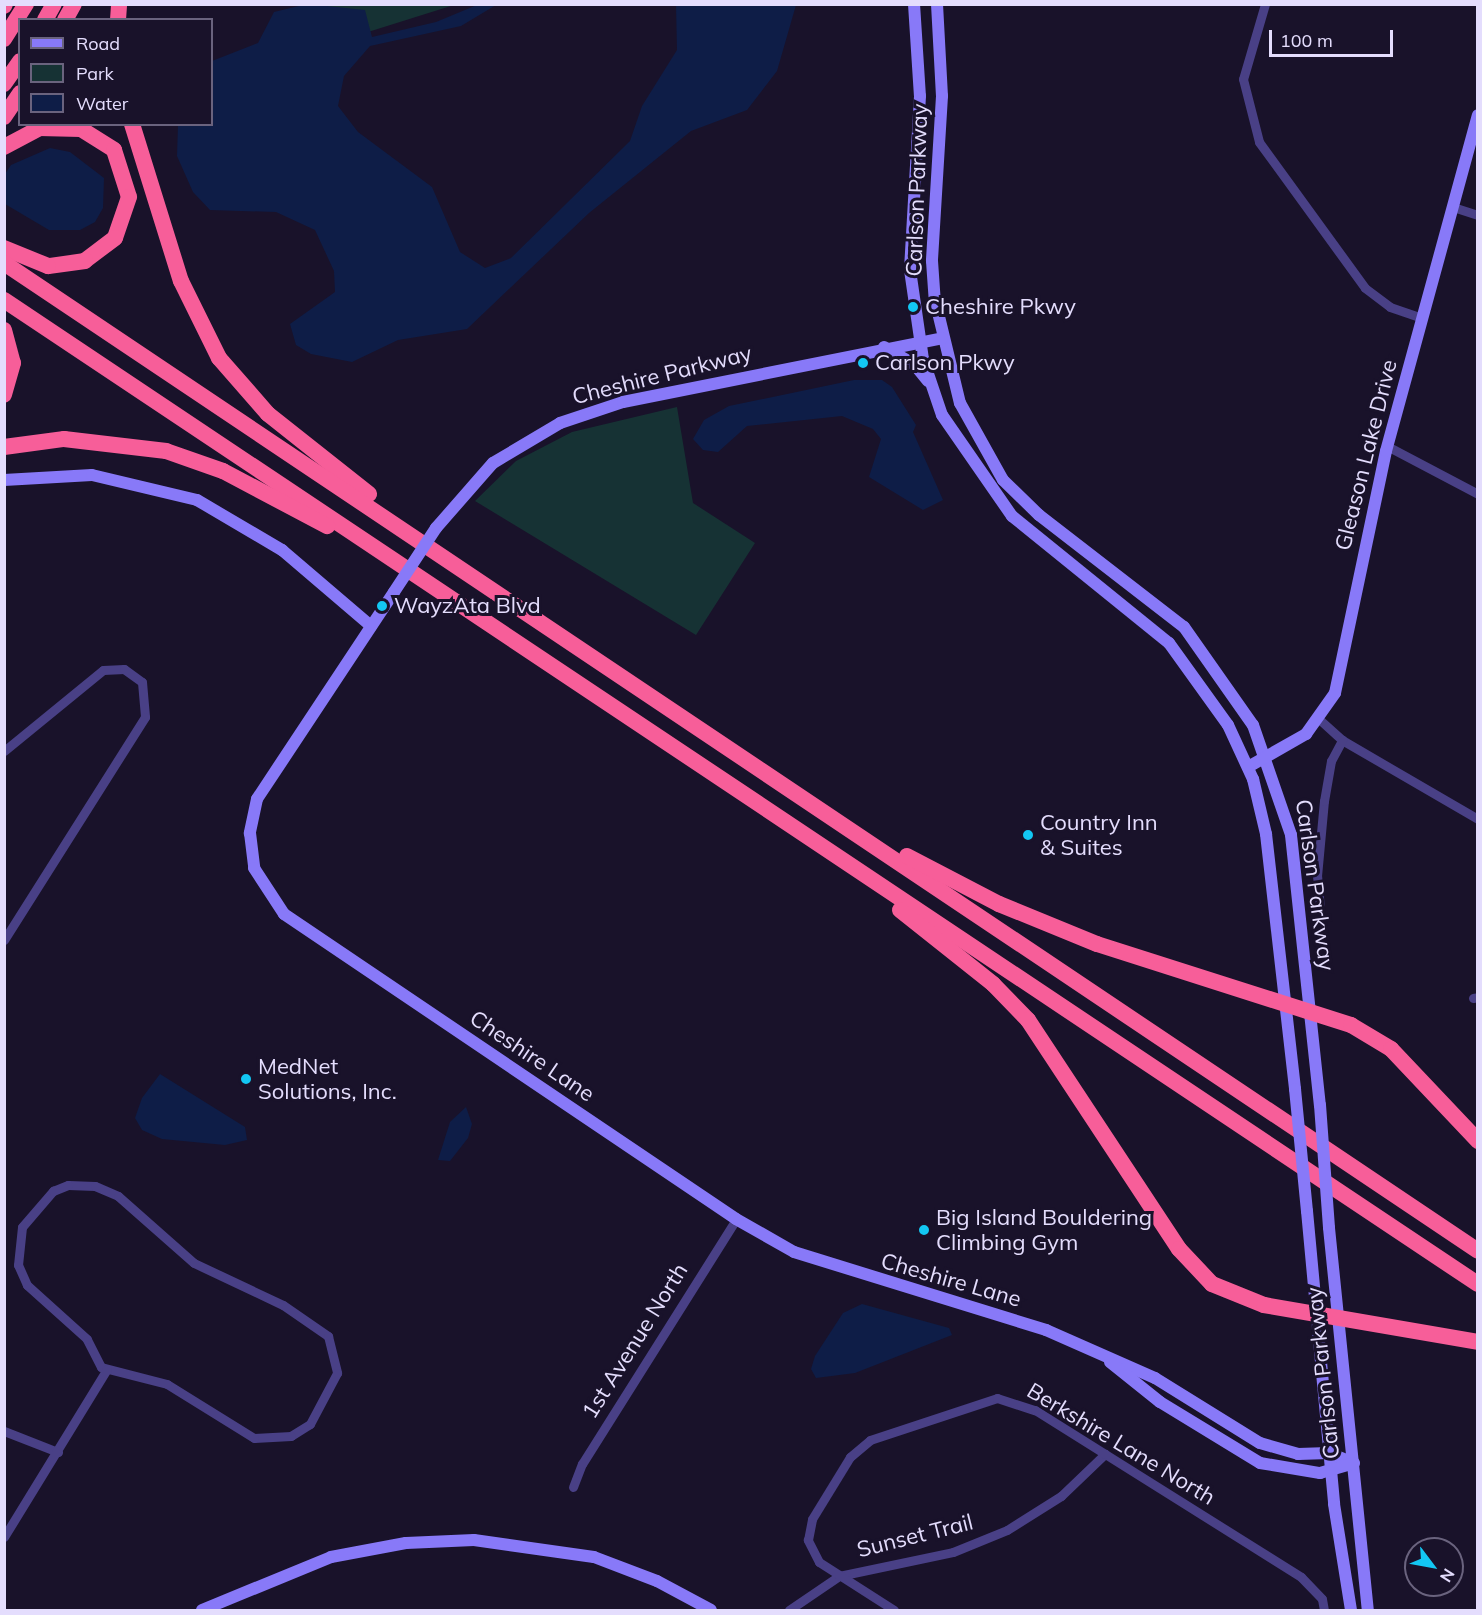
<!DOCTYPE html>
<style>
body{margin:0}
#map{position:relative;width:1482px;height:1615px;overflow:hidden;background:#19122a;font-family:Mulish,sans-serif}
div>[style]{position:absolute}
[style*='--x']{left:calc(var(--x)*1px);top:calc(var(--y)*1px);width:calc(var(--w)*1px);rotate:calc(var(--a)*1deg)}
.green>*{inset:0;background:#163234}
.water>*{inset:0;background:#0e1d47}
.street>*{height:9px;margin:-4.5px;padding:0 4.5px;transform-origin:4.5px;border-radius:4.5px;background:#494086}
.secondary>*{height:12px;margin:-6px;padding:0 6px;transform-origin:6px;border-radius:6px;background:#8879f8}
.highway>*{height:16px;margin:-8px;padding:0 8px;transform-origin:8px;border-radius:8px;background:#f75e99}
.secondary-bridge>*{height:12px;margin:-6px;padding:0 6px;transform-origin:6px;border-radius:6px;background:#8879f8}
.dots>*{width:16px;height:16px;translate:-50% -50%;box-sizing:border-box;border:3px solid #19122a;border-radius:50%}
span{translate:-50% -50%;white-space:nowrap;text-align:center;line-height:1.15;-webkit-text-stroke:6px #19122a;paint-order:stroke}
.street-label{font-size:22px;color:#e4ddfd}
.poi-label{font-size:22px;color:#e4ddfd}
.left{translate:0 -50%;text-align:left}
.frame{position:absolute;inset:0;border:6px solid #e4ddfd;pointer-events:none}
.legend{position:absolute;left:18px;top:18px;width:195px;height:108px;box-sizing:border-box;background:#19122a;border:2px solid #6a637e;margin:0;padding:8px 10px;list-style:none;font-size:18px;color:#e4ddfd}
.legend li{display:flex;align-items:center;gap:12px;height:30px}
.legend b{width:30px;border:2px solid #6a637e}
.north{position:absolute;left:1404px;top:1537px;width:60px;height:60px;box-sizing:border-box;background:#19122a;border:2px solid #6a637e;border-radius:50%;rotate:122deg;font-size:16px;font-weight:700;line-height:24px;text-align:center;color:#e4ddfd}
.north::after{content:'';display:block;margin:auto;width:21px;height:27px;background:#13c7f3;clip-path:polygon(50% 0,100% 100%,50% 72%,0 100%)}
.scale{position:absolute;left:1269px;top:30px;width:124px;height:27px;box-sizing:border-box;border:3px solid #e4ddfd;border-top:0;padding-left:8px;font-size:18px;line-height:21px;white-space:nowrap;color:#e4ddfd;-webkit-text-stroke:4px #19122a;paint-order:stroke}
</style>
<div id="map">
<div class="green">
<i style="clip-path:polygon(325px 5px,454px 5px,368px 32px)"></i>
<i style="clip-path:polygon(677px 407px,693px 503px,755px 543px,696px 635px,475px 501px,516px 461px,572px 432px)"></i>
</div>
<div class="water">
<i style="clip-path:polygon(307px 4px,365px 10px,372px 37px,436px 22px,477px 5px,496px 5px,461px 26px,370px 46px,344px 76px,338px 106px,358px 132px,432px 187px,460px 252px,485px 268px,511px 258px,630px 141px,642px 106px,677px 50px,676px 5px,796px 5px,777px 71px,747px 110px,691px 131px,589px 213px,467px 329px,398px 340px,352px 362px,311px 354px,296px 345px,290px 324px,335px 292px,334px 271px,315px 230px,276px 212px,210px 210px,193px 192px,177px 156px,178px 125px,212px 124px,212px 61px,258px 43px,274px 12px)"></i>
<i style="clip-path:polygon(50px 148px,70px 152px,104px 178px,103px 208px,95px 222px,80px 230px,49px 230px,5px 204px,5px 174px,11px 165px)"></i>
<i style="clip-path:polygon(854px 380px,882px 380px,892px 387px,916px 425px,913px 432px,943px 500px,923px 510px,869px 477px,881px 439px,873px 429px,842px 416px,747px 426px,718px 452px,703px 450px,693px 439px,704px 420px,729px 406px)"></i>
<i style="clip-path:polygon(160px 1074px,245px 1127px,247px 1140px,225px 1145px,162px 1139px,142px 1130px,135px 1118px,142px 1098px)"></i>
<i style="clip-path:polygon(466px 1107px,472px 1124px,468px 1138px,450px 1161px,438px 1160px,450px 1122px)"></i>
<i style="clip-path:polygon(862px 1304px,949px 1328px,952px 1335px,855px 1373px,816px 1378px,811px 1369px,815px 1356px,843px 1313px)"></i>
</div>
<div class="street">
<i style="--x:1265;--y:4;--w:78;--a:106.3"></i>
<i style="--x:1243;--y:79;--w:65;--a:75.7"></i>
<i style="--x:1259;--y:142;--w:180;--a:54"></i>
<i style="--x:1365;--y:288;--w:31;--a:37"></i>
<i style="--x:1390;--y:307;--w:34;--a:19"></i>
<i style="--x:1453;--y:207;--w:26;--a:18"></i>
<i style="--x:1387;--y:446;--w:103;--a:27.8"></i>
<i style="--x:1320;--y:720;--w:30;--a:42"></i>
<i style="--x:1342;--y:740;--w:157;--a:30.2"></i>
<i style="--x:4;--y:751;--w:128;--a:-39.3"></i>
<i style="--x:103;--y:670;--w:21;--a:-3"></i>
<i style="--x:124;--y:669;--w:22;--a:36"></i>
<i style="--x:142;--y:682;--w:35;--a:85"></i>
<i style="--x:145;--y:717;--w:264;--a:122.3"></i>
<i style="--x:1320;--y:909;--w:33;--a:-95"></i>
<i style="--x:1317;--y:876;--w:75;--a:-84.7"></i>
<i style="--x:1324;--y:801;--w:41;--a:-80.1"></i>
<i style="--x:1331;--y:761;--w:24;--a:-62"></i>
<i style="--x:1473;--y:998;--w:5;--a:-11"></i>
<i style="--x:68;--y:1185;--w:27;--a:2"></i>
<i style="--x:95;--y:1186;--w:25;--a:23"></i>
<i style="--x:118;--y:1196;--w:101;--a:41.4"></i>
<i style="--x:194;--y:1263;--w:98;--a:25.3"></i>
<i style="--x:283;--y:1305;--w:55;--a:34.6"></i>
<i style="--x:328;--y:1336;--w:38;--a:76"></i>
<i style="--x:337;--y:1373;--w:58;--a:117.9"></i>
<i style="--x:310;--y:1424;--w:22;--a:148"></i>
<i style="--x:291;--y:1436;--w:37;--a:177"></i>
<i style="--x:254;--y:1438;--w:102;--a:-148.2"></i>
<i style="--x:167;--y:1384;--w:68;--a:-165.6"></i>
<i style="--x:101;--y:1367;--w:31;--a:-117"></i>
<i style="--x:87;--y:1339;--w:81;--a:-138"></i>
<i style="--x:27;--y:1285;--w:22;--a:-114"></i>
<i style="--x:18;--y:1265;--w:38;--a:-84"></i>
<i style="--x:22;--y:1227;--w:48;--a:-49.3"></i>
<i style="--x:53;--y:1191;--w:16;--a:-22"></i>
<i style="--x:4;--y:1431;--w:58;--a:21.3"></i>
<i style="--x:573;--y:1487;--w:25;--a:-69"></i>
<i style="--x:582;--y:1464;--w:289;--a:-57.8"></i>
<i style="--x:4;--y:1537;--w:197;--a:-58.5"></i>
<i style="--x:789;--y:1610;--w:60;--a:-34.2"></i>
<i style="--x:839;--y:1576;--w:116;--a:-11.9"></i>
<i style="--x:953;--y:1552;--w:58;--a:-22.2"></i>
<i style="--x:1007;--y:1530;--w:64;--a:-32.2"></i>
<i style="--x:1061;--y:1496;--w:61;--a:-43.7"></i>
<i style="--x:894;--y:1610;--w:89;--a:-147.4"></i>
<i style="--x:819;--y:1562;--w:25;--a:-117"></i>
<i style="--x:808;--y:1540;--w:21;--a:-79"></i>
<i style="--x:812;--y:1519;--w:73;--a:-58.5"></i>
<i style="--x:850;--y:1457;--w:26;--a:-40"></i>
<i style="--x:870;--y:1440;--w:134;--a:-18.3"></i>
<i style="--x:997;--y:1398;--w:40;--a:18"></i>
<i style="--x:1035;--y:1410;--w:314;--a:32.1"></i>
<i style="--x:1301;--y:1577;--w:30;--a:46"></i>
<i style="--x:1322;--y:1599;--w:11;--a:80"></i>
</div>
<div class="secondary">
<i style="--x:914;--y:4;--w:92;--a:86.3"></i>
<i style="--x:920;--y:96;--w:174;--a:93.3"></i>
<i style="--x:910;--y:270;--w:90;--a:81.7"></i>
<i style="--x:923;--y:359;--w:59;--a:71.3"></i>
<i style="--x:942;--y:415;--w:123;--a:55.3"></i>
<i style="--x:1012;--y:516;--w:202;--a:39"></i>
<i style="--x:1169;--y:643;--w:101;--a:54.3"></i>
<i style="--x:1228;--y:725;--w:60;--a:65.2"></i>
<i style="--x:1253;--y:779;--w:57;--a:76.7"></i>
<i style="--x:1266;--y:834;--w:257;--a:83.5"></i>
<i style="--x:937;--y:4;--w:92;--a:86.9"></i>
<i style="--x:942;--y:96;--w:165;--a:93.5"></i>
<i style="--x:932;--y:261;--w:39;--a:86"></i>
<i style="--x:935;--y:300;--w:106;--a:76.4"></i>
<i style="--x:960;--y:403;--w:88;--a:60.8"></i>
<i style="--x:1003;--y:480;--w:50;--a:44.2"></i>
<i style="--x:1039;--y:515;--w:183;--a:37.7"></i>
<i style="--x:1184;--y:627;--w:120;--a:54.9"></i>
<i style="--x:1253;--y:725;--w:116;--a:70.9"></i>
<i style="--x:1291;--y:835;--w:272;--a:83.9"></i>
<i style="--x:884;--y:347;--w:34;--a:30"></i>
<i style="--x:914;--y:364;--w:22;--a:51"></i>
<i style="--x:4;--y:480;--w:88;--a:-3.3"></i>
<i style="--x:92;--y:475;--w:108;--a:13.4"></i>
<i style="--x:197;--y:500;--w:99;--a:30.5"></i>
<i style="--x:282;--y:550;--w:117;--a:40.5"></i>
<i style="--x:436;--y:528;--w:86;--a:-48.8"></i>
<i style="--x:493;--y:463;--w:78;--a:-30.8"></i>
<i style="--x:560;--y:423;--w:66;--a:-18.4"></i>
<i style="--x:623;--y:402;--w:325;--a:-11.3"></i>
<i style="--x:394;--y:592;--w:248;--a:123.5"></i>
<i style="--x:257;--y:799;--w:35;--a:102"></i>
<i style="--x:250;--y:833;--w:35;--a:83"></i>
<i style="--x:254;--y:868;--w:55;--a:56.9"></i>
<i style="--x:284;--y:914;--w:545;--a:34.01"></i>
<i style="--x:736;--y:1219;--w:67;--a:29.6"></i>
<i style="--x:794;--y:1252;--w:264;--a:17.2"></i>
<i style="--x:1046;--y:1330;--w:119;--a:23.8"></i>
<i style="--x:1155;--y:1378;--w:123;--a:31.8"></i>
<i style="--x:1260;--y:1443;--w:40;--a:16"></i>
<i style="--x:1298;--y:1454;--w:31;--a:-2"></i>
<i style="--x:1329;--y:1453;--w:27;--a:22"></i>
<i style="--x:1248;--y:767;--w:67;--a:-29.6"></i>
<i style="--x:1306;--y:734;--w:50;--a:-54.7"></i>
<i style="--x:1335;--y:693;--w:247;--a:-78.1"></i>
<i style="--x:1386;--y:451;--w:348;--a:-74.7"></i>
<i style="--x:1307;--y:1211;--w:294;--a:84.7"></i>
<i style="--x:1334;--y:1504;--w:107;--a:80.9"></i>
<i style="--x:1329;--y:1228;--w:384;--a:84.2"></i>
<i style="--x:1110;--y:1362;--w:64;--a:38.7"></i>
<i style="--x:1160;--y:1402;--w:117;--a:31.4"></i>
<i style="--x:1260;--y:1463;--w:61;--a:9.5"></i>
<i style="--x:1320;--y:1473;--w:35;--a:-16"></i>
<i style="--x:202;--y:1610;--w:139;--a:-22.3"></i>
<i style="--x:331;--y:1557;--w:76;--a:-10.6"></i>
<i style="--x:406;--y:1543;--w:68;--a:-2.5"></i>
<i style="--x:474;--y:1540;--w:121;--a:8.1"></i>
<i style="--x:594;--y:1557;--w:67;--a:20.9"></i>
<i style="--x:657;--y:1581;--w:61;--a:28.2"></i>
</div>
<div class="highway">
<i style="--x:4;--y:6;--w:2;--a:-63"></i>
<i style="--x:45;--y:20;--w:18;--a:-61"></i>
<i style="--x:65;--y:20;--w:18;--a:-61"></i>
<i style="--x:118;--y:20;--w:16;--a:-86"></i>
<i style="--x:4;--y:39;--w:41;--a:-57.8"></i>
<i style="--x:4;--y:84;--w:28;--a:-55"></i>
<i style="--x:4;--y:117;--w:29;--a:-56"></i>
<i style="--x:132;--y:124;--w:164;--a:72.7"></i>
<i style="--x:181;--y:281;--w:86;--a:63.7"></i>
<i style="--x:219;--y:358;--w:74;--a:48.8"></i>
<i style="--x:268;--y:414;--w:129;--a:38.4"></i>
<i style="--x:4;--y:147;--w:40;--a:-28"></i>
<i style="--x:39;--y:128;--w:42;--a:1.4"></i>
<i style="--x:81;--y:129;--w:39;--a:32"></i>
<i style="--x:114;--y:150;--w:49;--a:72.3"></i>
<i style="--x:129;--y:197;--w:43;--a:108.9"></i>
<i style="--x:115;--y:238;--w:38;--a:143"></i>
<i style="--x:85;--y:261;--w:37;--a:172"></i>
<i style="--x:48;--y:266;--w:48;--a:-157.8"></i>
<i style="--x:4;--y:263;--w:1774;--a:33.83"></i>
<i style="--x:4;--y:300;--w:1772;--a:33.73"></i>
<i style="--x:4;--y:330;--w:34;--a:75"></i>
<i style="--x:13;--y:363;--w:33;--a:106"></i>
<i style="--x:4;--y:447;--w:61;--a:-7.6"></i>
<i style="--x:64;--y:439;--w:103;--a:6.7"></i>
<i style="--x:166;--y:451;--w:60;--a:19.3"></i>
<i style="--x:223;--y:471;--w:118;--a:27.9"></i>
<i style="--x:907;--y:856;--w:104;--a:27.6"></i>
<i style="--x:999;--y:904;--w:106;--a:22.2"></i>
<i style="--x:1097;--y:944;--w:267;--a:17.7"></i>
<i style="--x:1351;--y:1025;--w:47;--a:31"></i>
<i style="--x:1391;--y:1049;--w:127;--a:46.6"></i>
<i style="--x:900;--y:910;--w:119;--a:38.5"></i>
<i style="--x:993;--y:984;--w:50;--a:45.8"></i>
<i style="--x:1028;--y:1020;--w:274;--a:56.6"></i>
<i style="--x:1179;--y:1249;--w:48;--a:46.7"></i>
<i style="--x:1212;--y:1284;--w:56;--a:22"></i>
<i style="--x:1264;--y:1305;--w:217;--a:9.8"></i>
</div>
<div class="secondary-bridge">
<i style="--x:394;--y:592;--w:77;--a:-56.7"></i>
<i style="--x:1295;--y:1089;--w:123;--a:84.4"></i>
<i style="--x:1320;--y:1105;--w:123;--a:85.8"></i>
</div>
<div class="dots">
<i style="left:913px;top:307px;background:#13c7f3"></i>
<i style="left:863px;top:363px;background:#13c7f3"></i>
<i style="left:382px;top:606px;background:#13c7f3"></i>
<i style="left:1028px;top:835px;background:#13c7f3"></i>
<i style="left:246px;top:1079px;background:#13c7f3"></i>
<i style="left:924px;top:1230px;background:#13c7f3"></i>
</div>
<div class="street-label">
<span style="left:917px;top:190px;rotate:-88deg">Carlson Parkway</span>
<span style="left:662px;top:375px;rotate:-14deg">Cheshire Parkway</span>
<span style="left:1366px;top:455px;rotate:-76deg">Gleason Lake Drive</span>
<span style="left:1315px;top:885px;rotate:82deg">Carlson Parkway</span>
<span style="left:532px;top:1056px;rotate:34deg">Cheshire Lane</span>
<span style="left:951px;top:1280px;rotate:16deg">Cheshire Lane</span>
<span style="left:635px;top:1341px;rotate:-58deg">1st Avenue North</span>
<span style="left:1323px;top:1373px;rotate:-96deg">Carlson Parkway</span>
<span style="left:1121px;top:1444px;rotate:31deg">Berkshire Lane North</span>
<span style="left:915px;top:1536px;rotate:-14deg">Sunset Trail</span>
</div>
<div class="poi-label">
<span class="left" style="left:925px;top:307px">Cheshire Pkwy</span>
<span class="left" style="left:875px;top:363px">Carlson Pkwy</span>
<span class="left" style="left:394px;top:606px">WayzAta Blvd</span>
<span class="left" style="left:1040px;top:835px">Country Inn<br>&amp; Suites</span>
<span class="left" style="left:258px;top:1079px">MedNet<br>Solutions, Inc.</span>
<span class="left" style="left:936px;top:1230px">Big Island Bouldering<br>Climbing Gym</span>
</div>
<div class="frame"></div>
<ul class="legend">
<li><b style="height:8px;background:#8879f8"></b>Road</li>
<li><b style="height:16px;background:#163234"></b>Park</li>
<li><b style="height:16px;background:#0e1d47"></b>Water</li>
</ul>
<div class="north">N</div>
<div class="scale">100 m</div>
</div>
